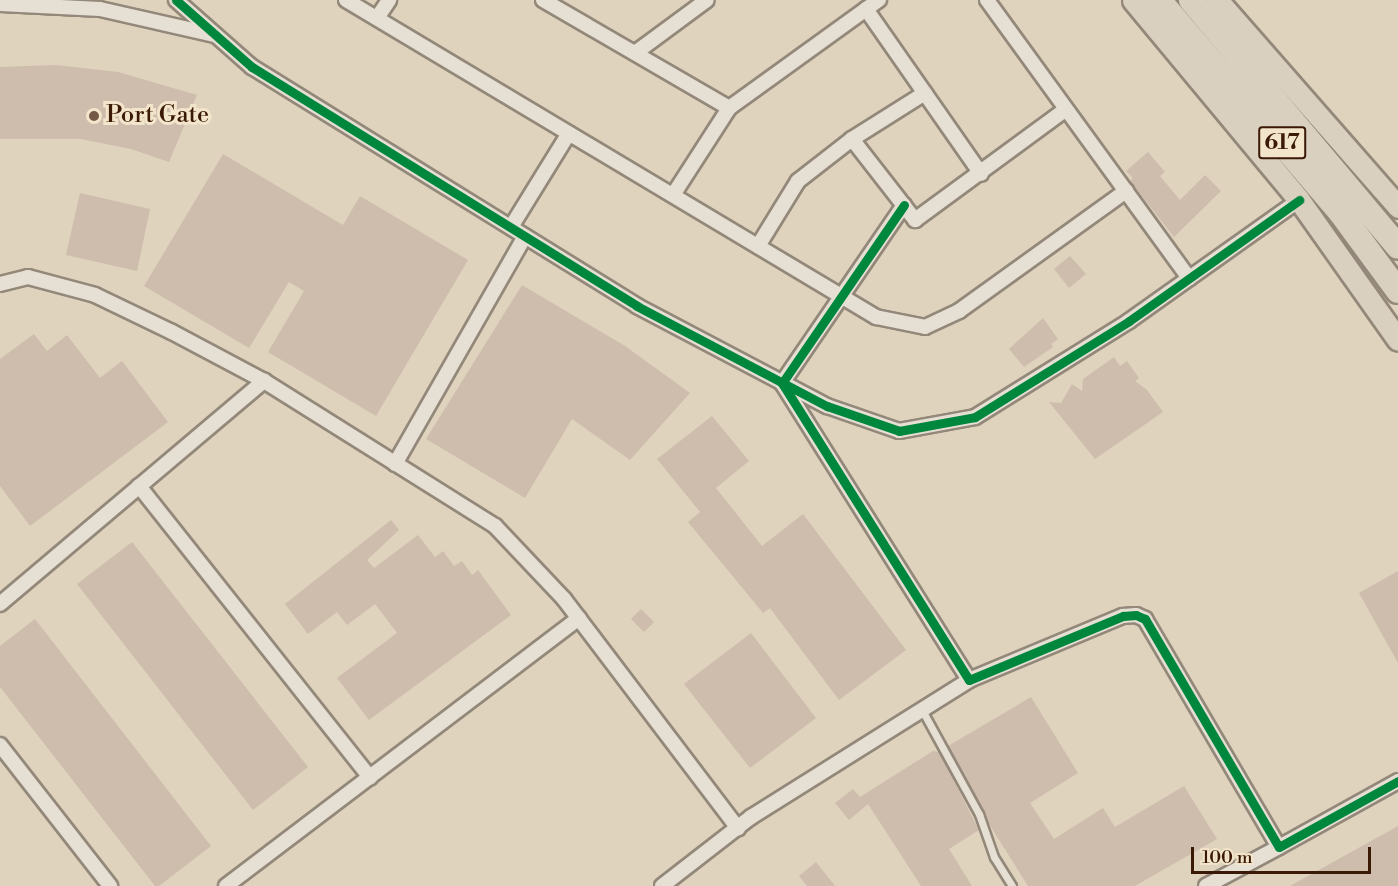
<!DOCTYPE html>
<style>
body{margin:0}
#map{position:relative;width:1398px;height:886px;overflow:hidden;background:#dfd3bd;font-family:"Libre Bodoni",serif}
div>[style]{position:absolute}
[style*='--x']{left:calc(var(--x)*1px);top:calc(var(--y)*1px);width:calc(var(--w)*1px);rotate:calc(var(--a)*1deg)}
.building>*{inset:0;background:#cebcad}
.roads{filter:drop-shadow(2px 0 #938879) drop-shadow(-2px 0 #938879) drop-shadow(0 2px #938879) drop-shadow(0 -2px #938879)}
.lane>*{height:7px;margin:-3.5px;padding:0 3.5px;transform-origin:3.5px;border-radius:3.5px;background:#e5dfd4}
.street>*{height:14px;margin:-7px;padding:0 7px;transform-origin:7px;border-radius:7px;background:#e5dfd4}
.primary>*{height:21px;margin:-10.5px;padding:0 10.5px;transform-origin:10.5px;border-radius:10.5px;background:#d9d0c0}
.highway>*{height:24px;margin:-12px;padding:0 12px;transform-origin:12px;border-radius:12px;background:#d9d0c0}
.cycleway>*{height:9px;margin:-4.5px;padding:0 4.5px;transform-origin:4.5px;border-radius:4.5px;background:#00873e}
.dots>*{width:16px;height:16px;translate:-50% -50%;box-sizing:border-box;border:3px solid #f3e5cb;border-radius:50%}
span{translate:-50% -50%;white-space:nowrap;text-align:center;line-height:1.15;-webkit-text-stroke:6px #f3e5cb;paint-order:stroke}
.shield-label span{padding:2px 4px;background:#f3e5cb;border:2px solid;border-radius:4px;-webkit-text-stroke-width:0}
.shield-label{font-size:22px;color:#3a1906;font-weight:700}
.poi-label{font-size:24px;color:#3a1906}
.left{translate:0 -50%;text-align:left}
.scale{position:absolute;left:1191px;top:847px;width:180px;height:27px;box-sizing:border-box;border:3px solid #3a1906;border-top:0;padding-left:8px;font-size:18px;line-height:21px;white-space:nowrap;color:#3a1906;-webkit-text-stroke:4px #f3e5cb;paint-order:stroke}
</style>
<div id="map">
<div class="building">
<i style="clip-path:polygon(56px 65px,118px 72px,197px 95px,169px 162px,131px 149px,81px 139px,0 139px,0 67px)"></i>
<i style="clip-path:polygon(1148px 152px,1165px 172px,1160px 176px,1180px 200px,1205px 175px,1221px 191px,1174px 237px,1130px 181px,1133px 178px,1126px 171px)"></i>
<i style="clip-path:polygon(223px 154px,343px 225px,360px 196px,468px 260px,376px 416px,268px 352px,304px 291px,289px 282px,249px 348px,144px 286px)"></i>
<i style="clip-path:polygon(80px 193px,150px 209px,137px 271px,66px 255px)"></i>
<i style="clip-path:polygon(1070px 256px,1086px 274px,1069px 288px,1054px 269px)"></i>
<i style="clip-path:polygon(522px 285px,625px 346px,690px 393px,630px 460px,572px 419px,525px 498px,426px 439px)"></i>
<i style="clip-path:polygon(1043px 318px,1058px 339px,1051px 344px,1053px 347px,1024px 367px,1009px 349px)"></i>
<i style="clip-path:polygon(34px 334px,47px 351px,67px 335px,100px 378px,122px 361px,168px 422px,30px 526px,0 486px,0 359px)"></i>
<i style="clip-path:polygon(1114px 357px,1120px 366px,1127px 361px,1139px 378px,1135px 381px,1147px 390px,1163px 412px,1095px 459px,1049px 402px,1061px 403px,1072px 384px,1082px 391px,1083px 379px)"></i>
<i style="clip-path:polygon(712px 416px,749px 461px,716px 488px,762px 546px,803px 514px,906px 650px,839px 700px,770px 608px,763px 613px,688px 522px,700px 512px,657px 459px)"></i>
<i style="clip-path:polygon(391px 520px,399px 530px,367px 560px,374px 568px,418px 535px,435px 557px,443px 551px,454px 566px,462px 561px,472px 575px,478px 570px,511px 615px,369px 720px,337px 678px,397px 633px,375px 604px,347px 625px,337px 612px,308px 634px,285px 604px)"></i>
<i style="clip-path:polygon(132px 542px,308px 767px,253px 810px,77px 584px)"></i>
<i style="clip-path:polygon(1398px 571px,1398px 663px,1359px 593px)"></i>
<i style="clip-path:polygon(641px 609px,654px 622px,644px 632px,631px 619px)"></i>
<i style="clip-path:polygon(35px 619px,211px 846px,159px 886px,155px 886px,0 687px,0 646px)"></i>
<i style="clip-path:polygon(751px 633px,816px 718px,750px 768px,684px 684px)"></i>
<i style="clip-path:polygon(1031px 697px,1078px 773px,1030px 803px,1054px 839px,1103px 808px,1115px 827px,1184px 786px,1217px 839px,1135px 886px,1028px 886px,989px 824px,948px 746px)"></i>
<i style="clip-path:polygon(933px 751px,939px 752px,979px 830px,949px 849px,972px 886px,921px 886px,868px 804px,849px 820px,835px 803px,853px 789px,860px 797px)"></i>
<i style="clip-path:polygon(1398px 826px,1398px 886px,1290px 886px)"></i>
<i style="clip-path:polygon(816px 862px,835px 886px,807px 886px,799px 876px)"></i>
</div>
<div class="roads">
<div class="lane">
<i style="--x:922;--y:710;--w:119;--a:61.3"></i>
<i style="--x:979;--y:814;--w:46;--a:70.8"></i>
<i style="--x:994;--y:857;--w:34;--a:58"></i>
</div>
<div class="street">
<i style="--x:176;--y:0;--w:101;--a:41.4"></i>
<i style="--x:252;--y:67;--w:453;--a:31.8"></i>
<i style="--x:637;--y:306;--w:215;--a:27.8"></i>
<i style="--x:827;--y:406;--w:76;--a:19.1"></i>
<i style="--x:899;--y:431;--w:77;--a:-10.4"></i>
<i style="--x:975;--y:417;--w:181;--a:-31.9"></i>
<i style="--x:1129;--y:321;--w:209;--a:-35.4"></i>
<i style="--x:346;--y:0;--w:618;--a:30.88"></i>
<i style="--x:876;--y:317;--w:50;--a:11.5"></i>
<i style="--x:925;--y:327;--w:38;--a:-25"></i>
<i style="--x:959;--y:311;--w:206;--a:-35.7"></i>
<i style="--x:543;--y:0;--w:215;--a:30.1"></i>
<i style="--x:987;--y:0;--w:344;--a:54"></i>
<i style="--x:0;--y:4;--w:100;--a:2.9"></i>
<i style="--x:100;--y:9;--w:117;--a:12.8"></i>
<i style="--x:866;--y:9;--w:201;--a:55.1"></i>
<i style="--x:377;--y:18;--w:22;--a:-56"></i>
<i style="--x:635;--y:53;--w:89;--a:-36.4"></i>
<i style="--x:852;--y:139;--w:103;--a:52.1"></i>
<i style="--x:915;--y:220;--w:187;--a:-36.3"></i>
<i style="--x:673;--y:195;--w:103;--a:-57.2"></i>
<i style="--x:729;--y:108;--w:185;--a:-35.8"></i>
<i style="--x:904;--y:205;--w:216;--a:124.4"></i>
<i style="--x:782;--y:383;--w:351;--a:57.8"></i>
<i style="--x:969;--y:680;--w:167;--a:-22.6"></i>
<i style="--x:1123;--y:616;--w:13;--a:-4"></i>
<i style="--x:1136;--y:615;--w:10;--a:24"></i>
<i style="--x:1145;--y:619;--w:264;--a:59.6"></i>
<i style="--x:1279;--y:847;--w:136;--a:-29"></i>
<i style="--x:511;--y:227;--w:110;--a:-58.3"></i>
<i style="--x:758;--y:246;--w:76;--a:-58.4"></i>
<i style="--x:798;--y:181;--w:68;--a:-37.9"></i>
<i style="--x:852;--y:139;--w:86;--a:-32.2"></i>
<i style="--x:0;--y:284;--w:29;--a:-14"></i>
<i style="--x:28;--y:277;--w:69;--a:15"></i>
<i style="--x:95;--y:295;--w:85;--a:25.7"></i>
<i style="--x:172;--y:332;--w:104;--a:28"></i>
<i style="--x:264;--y:381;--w:273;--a:32.1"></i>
<i style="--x:495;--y:526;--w:100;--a:46.6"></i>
<i style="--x:564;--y:599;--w:288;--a:52.8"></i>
<i style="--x:395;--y:464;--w:262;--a:-60.3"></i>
<i style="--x:139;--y:486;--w:372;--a:51.6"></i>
<i style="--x:0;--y:604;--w:346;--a:-40.2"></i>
<i style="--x:0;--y:745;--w:179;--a:52"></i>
<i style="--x:226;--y:886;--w:443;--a:-37.2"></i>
<i style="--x:662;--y:886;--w:113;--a:-37.8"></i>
<i style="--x:751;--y:817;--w:257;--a:-32.1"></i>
<i style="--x:1206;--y:886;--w:83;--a:-28.1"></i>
</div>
<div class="primary">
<i style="--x:1133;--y:0;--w:260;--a:50.3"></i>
<i style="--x:1299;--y:200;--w:171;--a:54.7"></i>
<i style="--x:1217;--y:0;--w:275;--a:48.8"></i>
</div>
<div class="highway">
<i style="--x:1159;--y:0;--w:279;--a:49.5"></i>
<i style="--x:1340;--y:212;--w:98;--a:53.7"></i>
<i style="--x:1191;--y:0;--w:322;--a:50"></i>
</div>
</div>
<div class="cycleway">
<i style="--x:176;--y:0;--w:101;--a:41.4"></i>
<i style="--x:252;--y:67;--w:453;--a:31.8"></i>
<i style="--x:637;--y:306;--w:215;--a:27.8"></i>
<i style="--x:827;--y:406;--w:76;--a:19.1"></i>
<i style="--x:899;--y:431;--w:77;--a:-10.4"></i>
<i style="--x:975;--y:417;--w:181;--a:-31.9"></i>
<i style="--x:1129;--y:321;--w:209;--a:-35.4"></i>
<i style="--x:904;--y:205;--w:216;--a:124.4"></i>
<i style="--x:782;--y:383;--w:351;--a:57.8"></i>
<i style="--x:969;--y:680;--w:167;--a:-22.6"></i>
<i style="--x:1123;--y:616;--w:13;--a:-4"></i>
<i style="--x:1136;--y:615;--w:10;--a:24"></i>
<i style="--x:1145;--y:619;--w:264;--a:59.6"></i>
<i style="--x:1279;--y:847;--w:136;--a:-29"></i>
</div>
<div class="dots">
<i style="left:94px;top:116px;background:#745a46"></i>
</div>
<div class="shield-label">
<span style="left:1282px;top:143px">617</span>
</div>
<div class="poi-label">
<span class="left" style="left:106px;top:116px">Port Gate</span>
</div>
<div class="scale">100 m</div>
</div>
